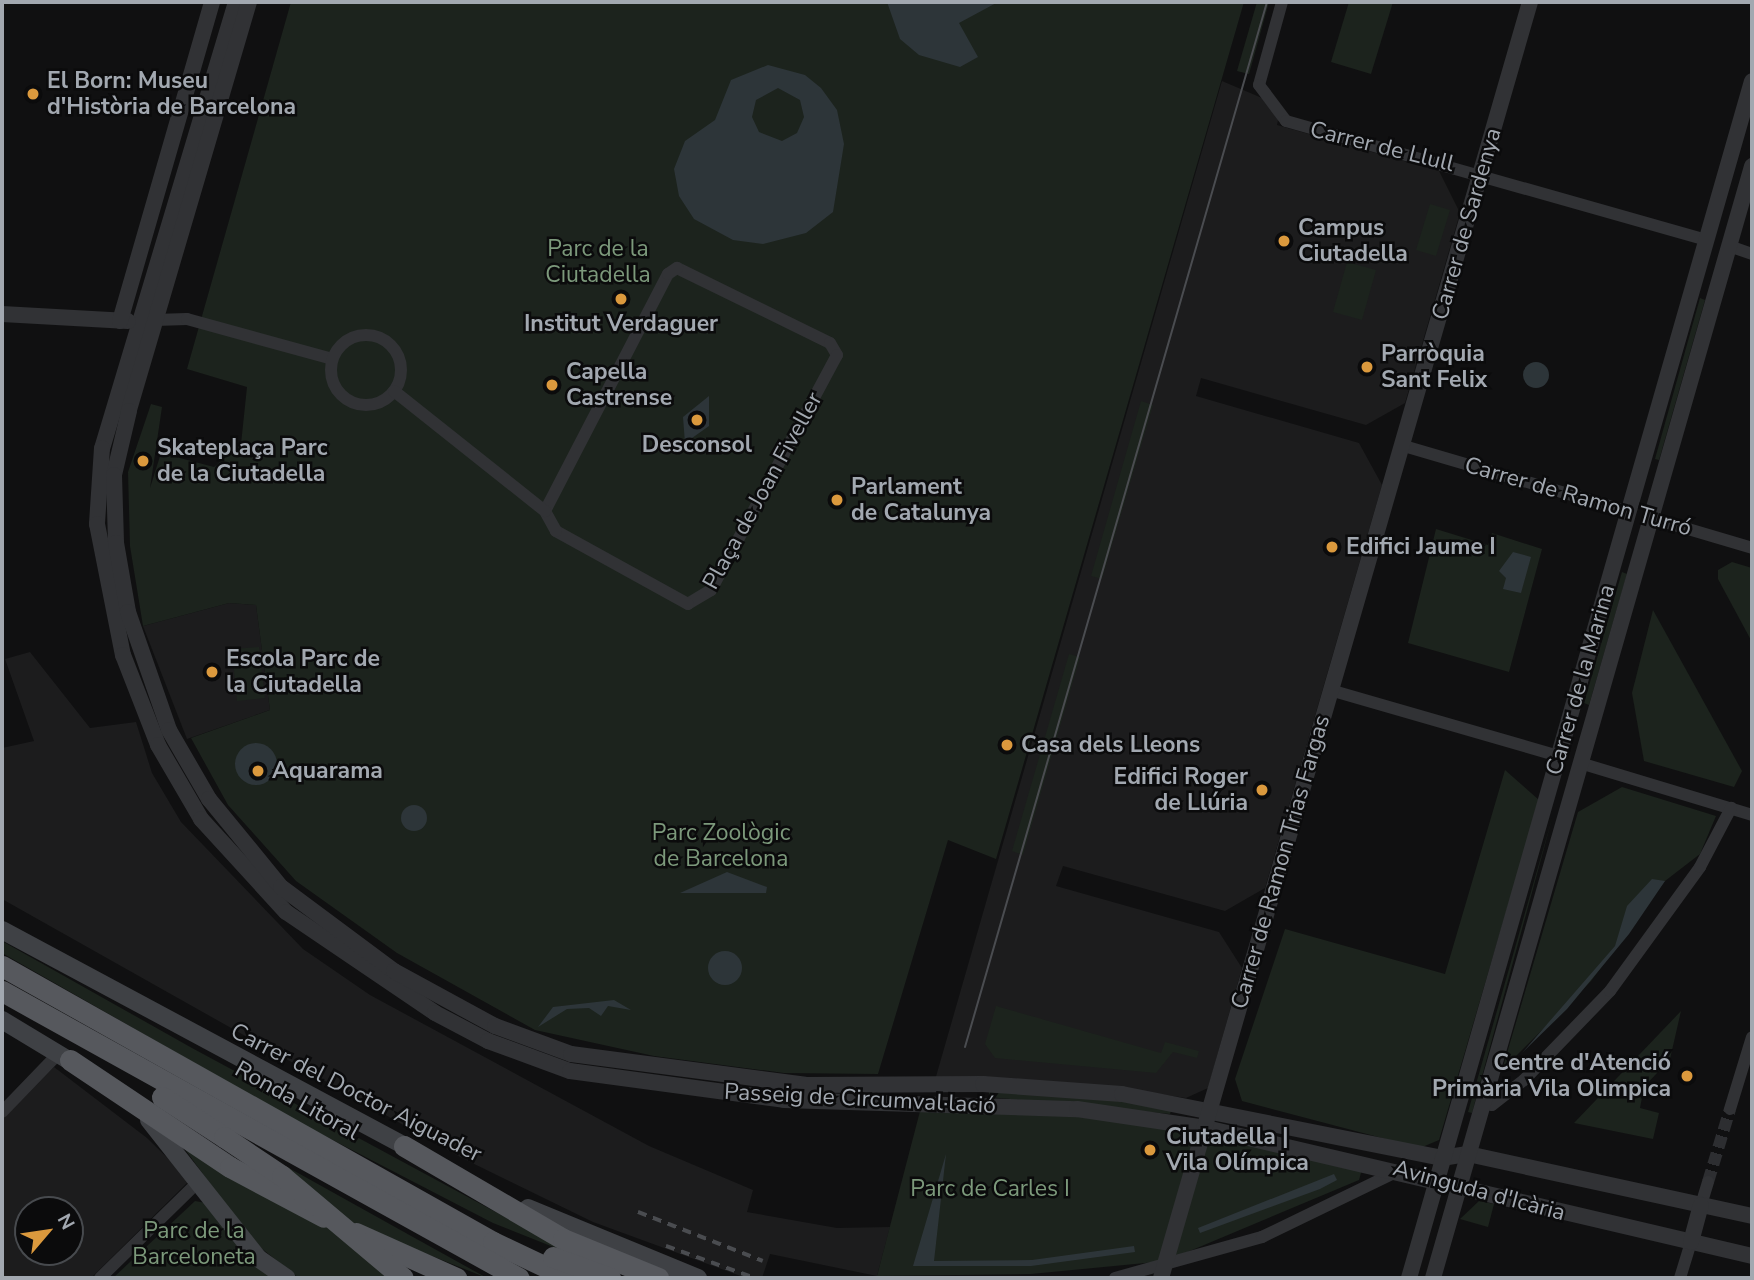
<!DOCTYPE html>
<meta charset="utf-8">
<style>
body{margin:0}
#map{position:relative;width:1754px;height:1280px;overflow:hidden;background:#101011;font-family:"Nunito Sans",sans-serif}
div>[style]{position:absolute}
[style*='--x']{left:calc(var(--x)*1px);top:calc(var(--y)*1px);width:calc(var(--w)*1px);rotate:calc(var(--a)*1deg)}
.built>*{inset:0;background:#1c1c1d}
.green>*{inset:0;background:#1c231d}
.water>*{inset:0;background:#2d3539}
.round{border-radius:50%}
.minor-tunnel>*{height:12px;margin-top:-6px;transform-origin:0;background:repeating-linear-gradient(90deg,#2d2e31 0 12px,transparent 0 18px)}
.minor>*{height:12px;margin:-6px;padding:0 6px;transform-origin:6px;border-radius:6px;background:#313235}
.minor>.ring{margin:-6px;padding:0;box-sizing:content-box;background:none;border:12px solid #313235;border-radius:50%}
.tertiary>*{height:16px;margin:-8px;padding:0 8px;transform-origin:8px;border-radius:8px;background:#313235}
.secondary>*{height:18px;margin:-9px;padding:0 9px;transform-origin:9px;border-radius:9px;background:#3f4145}
.trunk>*{height:21px;margin:-10.5px;padding:0 10.5px;transform-origin:10.5px;border-radius:10.5px;background:#56585d}
.tram>*{height:2px;margin:-1px;padding:0 1px;transform-origin:1px;border-radius:1px;background:#4a4c50}
.rail>*{height:3.5px;margin-top:-1.75px;transform-origin:0;background:repeating-linear-gradient(90deg,#4a4c50 0 9px,transparent 0 16px)}
.trunk-bridge>*{height:21px;margin:-10.5px;padding:0 10.5px;transform-origin:10.5px;border-radius:10.5px;background:#56585d}
.dots>*{width:19px;height:19px;translate:-50% -50%;box-sizing:border-box;border:4px solid #0b0b0c;border-radius:50%}
span{translate:-50% -50%;white-space:nowrap;text-align:center;line-height:1.15;-webkit-text-stroke:5px #0b0b0c;paint-order:stroke}
.poi-label{font-size:23px;color:#a2a8b0;font-weight:700}
.left{translate:0 -50%;text-align:left}
.right{translate:-100% -50%;text-align:right}
.street-label{font-size:23px;color:#a2a8b0}
.park-label{font-size:23px;color:#7c997b}
.frame{position:absolute;inset:0;border:4px solid #a2a8b0;pointer-events:none}
.north{position:absolute;left:14px;top:1196px;width:70px;height:70px;box-sizing:border-box;background:#0b0b0c;border:2px solid #474a4e;border-radius:50%;rotate:61deg;font-size:19px;font-weight:700;line-height:28px;text-align:center;color:#a2a8b0}
.north::after{content:'';display:block;margin:auto;width:24px;height:32px;background:#db993d;clip-path:polygon(50% 0,100% 100%,50% 72%,0 100%)}
</style>
<div id="map">
<div class="built">
<i style="clip-path:polygon(1222px 81px,1281px 106px,1277px 125px,1439px 171px,1460px 213px,1405px 403px,1366px 425px,1201px 378px,1196px 396px,1359px 443px,1382px 485px,1265px 888px,1225px 911px,1063px 866px,1056px 886px,1219px 932px,1242px 968px,1208px 1088px,1186px 1098px,1099px 1085px,935px 1080px)"></i>
<i style="clip-path:polygon(229px 603px,256px 605px,270px 710px,187px 739px,143px 626px)"></i>
<i style="clip-path:polygon(30px 652px,90px 728px,136px 722px,152px 773px,181px 822px,303px 949px,370px 995px,649px 1146px,753px 1190px,747px 1212px,837px 1228px,890px 1227px,877px 1276px,770px 1254px,762px 1278px,746px 1278px,593px 1222px,462px 1158px,2px 899px,2px 748px,34px 741px,5px 659px)"></i>
<i style="clip-path:polygon(evenodd,54px 1067px,147px 1138px,190px 1180px,91px 1278px,2px 1278px,2px 1120px,54px 1067px,28px 1210px,70px 1210px,70px 1252px,28px 1252px,28px 1210px)"></i>
</div>
<div class="green">
<i style="clip-path:polygon(291px 2px,1244px 2px,996px 859px,948px 840px,878px 1074px,784px 1073px,654px 1056px,535px 1030px,397px 953px,296px 881px,228px 805px,191px 738px,270px 710px,256px 605px,229px 603px,143px 626px,130px 546px,128px 472px,151px 404px,162px 407px,150px 488px,161px 453px,214px 467px,241px 444px,247px 387px,187px 369px)"></i>
<i style="clip-path:polygon(1257px 2px,1269px 2px,1249px 74px,1237px 71px)"></i>
<i style="clip-path:polygon(1349px 2px,1393px 2px,1371px 74px,1331px 62px)"></i>
<i style="clip-path:polygon(1430px 204px,1450px 210px,1436px 256px,1416px 250px)"></i>
<i style="clip-path:polygon(1347px 262px,1376px 270px,1362px 320px,1333px 312px)"></i>
<i style="clip-path:polygon(1700px 298px,1705px 300px,1659px 460px,1655px 459px)"></i>
<i style="clip-path:polygon(1141px 401px,1153px 405px,1102px 579px,1091px 576px)"></i>
<i style="clip-path:polygon(1436px 529px,1488px 545px,1492px 533px,1542px 549px,1509px 672px,1408px 643px)"></i>
<i style="clip-path:polygon(1732px 562px,1752px 568px,1752px 642px,1718px 579px,1718px 570px)"></i>
<i style="clip-path:polygon(1622px 572px,1627px 574px,1589px 705px,1584px 703px)"></i>
<i style="clip-path:polygon(1653px 610px,1742px 771px,1734px 787px,1644px 761px,1632px 693px)"></i>
<i style="clip-path:polygon(259px 647px,265px 698px,237px 701px,232px 649px)"></i>
<i style="clip-path:polygon(1069px 654px,1080px 657px,1023px 855px,1012px 851px)"></i>
<i style="clip-path:polygon(1505px 770px,1539px 800px,1439px 1140px,1420px 1148px,1242px 1101px,1235px 1079px,1285px 929px,1445px 974px)"></i>
<i style="clip-path:polygon(1622px 787px,1716px 816px,1700px 854px,1665px 881px,1591px 981px,1502px 1070px,1578px 812px)"></i>
<i style="clip-path:polygon(1553px 815px,1472px 1113px,1468px 1112px)"></i>
<i style="clip-path:polygon(2px 941px,192px 1048px,581px 1258px,493px 1223px,296px 1121px,2px 953px)"></i>
<i style="clip-path:polygon(996px 1006px,1161px 1053px,1165px 1042px,1199px 1051px,1197px 1058px,1173px 1052px,1156px 1073px,995px 1058px,985px 1044px)"></i>
<i style="clip-path:polygon(1681px 1011px,1670px 1059px,1644px 1087px,1640px 1108px,1659px 1113px,1653px 1139px,1574px 1123px)"></i>
<i style="clip-path:polygon(989px 1090px,1033px 1092px,1172px 1107px,1170px 1114px,989px 1097px)"></i>
<i style="clip-path:polygon(924px 1096px,1077px 1109px,1364px 1162px,1359px 1180px,1166px 1261px,1031px 1274px,877px 1276px)"></i>
<i style="clip-path:polygon(179px 1141px,339px 1233px,391px 1278px,299px 1278px,251px 1240px)"></i>
<i style="clip-path:polygon(264px 1154px,413px 1237px,487px 1278px,352px 1224px)"></i>
<i style="clip-path:polygon(195px 1201px,206px 1203px,272px 1278px,113px 1278px)"></i>
<i style="clip-path:polygon(1479px 1201px,1494px 1204px,1488px 1227px,1460px 1219px)"></i>
</div>
<div class="water">
<i style="clip-path:polygon(887px 2px,998px 2px,959px 23px,978px 57px,960px 67px,919px 55px,900px 39px)"></i>
<i style="clip-path:polygon(evenodd,768px 65px,805px 75px,821px 88px,837px 110px,844px 144px,833px 212px,806px 233px,763px 244px,733px 240px,694px 219px,679px 196px,674px 169px,685px 141px,715px 120px,731px 80px,768px 65px,778px 88px,800px 100px,804px 117px,797px 133px,782px 141px,759px 132px,752px 117px,756px 100px,778px 88px)"></i>
<i class="round" style="left:1523px;top:362px;width:26px;height:26px"></i>
<i style="clip-path:polygon(709px 396px,709px 426px,685px 443px,683px 417px)"></i>
<i style="clip-path:polygon(1513px 552px,1531px 557px,1521px 593px,1503px 589px,1506px 578px,1499px 571px)"></i>
<i class="round" style="left:235px;top:743px;width:42px;height:42px"></i>
<i class="round" style="left:401px;top:805px;width:26px;height:26px"></i>
<i style="clip-path:polygon(727px 872px,767px 887px,766px 893px,680px 893px)"></i>
<i style="clip-path:polygon(1652px 879px,1665px 881px,1629px 934px,1567px 1009px,1522px 1053px,1615px 946px,1627px 906px)"></i>
<i class="round" style="left:708px;top:951px;width:34px;height:34px"></i>
<i style="clip-path:polygon(614px 1000px,631px 1010px,608px 1006px,601px 1016px,589px 1008px,567px 1009px,538px 1027px,553px 1007px)"></i>
<i style="clip-path:polygon(946px 1154px,934px 1261px,1032px 1260px,1134px 1246px,1135px 1252px,1031px 1266px,913px 1266px)"></i>
<i style="clip-path:polygon(1334px 1174px,1337px 1180px,1320px 1189px,1200px 1233px,1198px 1228px)"></i>
</div>
<div class="minor-tunnel">
<i style="--x:1708;--y:1182;--w:76;--a:-73.2"></i>
</div>
<div class="minor">
<i style="--x:1282;--y:2;--w:86;--a:105.5"></i>
<i style="--x:1259;--y:85;--w:45;--a:53.1"></i>
<i style="--x:1286;--y:121;--w:437;--a:15.8"></i>
<i style="--x:1729;--y:246;--w:24;--a:19"></i>
<i style="--x:677;--y:268;--w:170;--a:26.1"></i>
<i style="--x:830;--y:343;--w:14;--a:60"></i>
<i style="--x:837;--y:355;--w:267;--a:118.2"></i>
<i style="--x:711;--y:590;--w:27;--a:149"></i>
<i style="--x:688;--y:604;--w:151;--a:-151.1"></i>
<i style="--x:556;--y:531;--w:23;--a:-119"></i>
<i style="--x:545;--y:511;--w:267;--a:-62.6"></i>
<i style="--x:668;--y:274;--w:11;--a:-34"></i>
<i style="--x:155;--y:320;--w:32;--a:-2"></i>
<i style="--x:187;--y:319;--w:150;--a:15.4"></i>
<i class="ring" style="left:331px;top:335px;width:58px;height:58px"></i>
<i style="--x:394;--y:391;--w:193;--a:38.5"></i>
<i style="--x:1404;--y:446;--w:234;--a:16.3"></i>
<i style="--x:1651;--y:518;--w:105;--a:16.5"></i>
<i style="--x:1330;--y:690;--w:237;--a:16.1"></i>
<i style="--x:1580;--y:763;--w:180;--a:16.8"></i>
<i style="--x:1483;--y:1103;--w:9;--a:13"></i>
<i style="--x:1492;--y:1105;--w:41;--a:-38"></i>
<i style="--x:1524;--y:1080;--w:124;--a:-46"></i>
<i style="--x:1610;--y:991;--w:153;--a:-54"></i>
<i style="--x:1700;--y:867;--w:67;--a:-62.3"></i>
<i style="--x:1730;--y:1109;--w:75;--a:-73"></i>
<i style="--x:2;--y:1112;--w:82;--a:-46"></i>
<i style="--x:1701;--y:1205;--w:24;--a:-73"></i>
<i style="--x:100;--y:1278;--w:139;--a:-44.4"></i>
<i style="--x:1115;--y:1278;--w:153;--a:-15.6"></i>
<i style="--x:1262;--y:1237;--w:151;--a:-25.9"></i>
<i style="--x:1680;--y:1278;--w:38;--a:-73"></i>
</div>
<div class="tertiary">
<i style="--x:236;--y:2;--w:466;--a:106.7"></i>
<i style="--x:102;--y:448;--w:76;--a:93.8"></i>
<i style="--x:97;--y:524;--w:134;--a:78.8"></i>
<i style="--x:123;--y:655;--w:97;--a:68.7"></i>
<i style="--x:158;--y:745;--w:86;--a:59.8"></i>
<i style="--x:201;--y:819;--w:126;--a:47.6"></i>
<i style="--x:286;--y:912;--w:180;--a:34.1"></i>
<i style="--x:435;--y:1013;--w:60;--a:27.8"></i>
<i style="--x:488;--y:1041;--w:87;--a:20.1"></i>
<i style="--x:570;--y:1071;--w:216;--a:7.7"></i>
<i style="--x:784;--y:1100;--w:293;--a:1.8"></i>
<i style="--x:1077;--y:1109;--w:130;--a:8.4"></i>
<i style="--x:1206;--y:1128;--w:561;--a:13.19"></i>
<i style="--x:249;--y:2;--w:426;--a:106.4"></i>
<i style="--x:129;--y:411;--w:66;--a:103.2"></i>
<i style="--x:114;--y:475;--w:68;--a:88.3"></i>
<i style="--x:116;--y:543;--w:70;--a:80.1"></i>
<i style="--x:128;--y:612;--w:125;--a:70.8"></i>
<i style="--x:169;--y:730;--w:80;--a:59.9"></i>
<i style="--x:209;--y:799;--w:114;--a:50.7"></i>
<i style="--x:281;--y:887;--w:141;--a:36.6"></i>
<i style="--x:394;--y:971;--w:115;--a:28.6"></i>
<i style="--x:495;--y:1026;--w:81;--a:20.2"></i>
<i style="--x:571;--y:1054;--w:236;--a:7.5"></i>
<i style="--x:805;--y:1085;--w:178;--a:-0.3"></i>
<i style="--x:983;--y:1084;--w:139;--a:4.1"></i>
<i style="--x:1122;--y:1094;--w:326;--a:11.3"></i>
<i style="--x:1442;--y:1158;--w:26;--a:-9"></i>
<i style="--x:1468;--y:1154;--w:291;--a:12.3"></i>
<i style="--x:2;--y:314;--w:126;--a:3.2"></i>
<i style="--x:120;--y:321;--w:332;--a:-73.9"></i>
<i style="--x:1691;--y:1242;--w:38;--a:-75"></i>
<i style="--x:1161;--y:1278;--w:1328;--a:-73.87"></i>
<i style="--x:1409;--y:1278;--w:1245;--a:-74.01"></i>
<i style="--x:1433;--y:1278;--w:1157;--a:-73.99"></i>
</div>
<div class="secondary">
<i style="--x:2;--y:930;--w:468;--a:28.2"></i>
<i style="--x:2;--y:1020;--w:91;--a:31.1"></i>
<i style="--x:149;--y:1120;--w:176;--a:51.7"></i>
<i style="--x:258;--y:1258;--w:35;--a:35"></i>
<i style="--x:528;--y:1208;--w:184;--a:22.4"></i>
</div>
<div class="trunk">
<i style="--x:2;--y:966;--w:563;--a:29.34"></i>
<i style="--x:493;--y:1242;--w:84;--a:25.3"></i>
<i style="--x:2;--y:991;--w:591;--a:29.04"></i>
<i style="--x:70;--y:1060;--w:192;--a:33.8"></i>
<i style="--x:230;--y:1167;--w:106;--a:28"></i>
<i style="--x:162;--y:1097;--w:74;--a:32.8"></i>
<i style="--x:404;--y:1146;--w:184;--a:30.3"></i>
<i style="--x:563;--y:1239;--w:103;--a:22.3"></i>
<i style="--x:356;--y:1233;--w:110;--a:24.2"></i>
<i style="--x:553;--y:1257;--w:61;--a:20.2"></i>
</div>
<div class="tram">
<i style="--x:965;--y:1047;--w:1088;--a:-73.88"></i>
</div>
<div class="rail">
<i style="--x:638;--y:1212;--w:134;--a:21.4"></i>
<i style="--x:666;--y:1246;--w:95;--a:19.8"></i>
</div>
<div class="trunk-bridge">
<i style="--x:224;--y:1137;--w:70;--a:33.9"></i>
<i style="--x:282;--y:1176;--w:158;--a:40.1"></i>
</div>
<div class="dots">
<i style="left:33px;top:94px;background:#db993d"></i>
<i style="left:1284px;top:241px;background:#db993d"></i>
<i style="left:621px;top:299px;background:#db993d"></i>
<i style="left:1367px;top:367px;background:#db993d"></i>
<i style="left:552px;top:385px;background:#db993d"></i>
<i style="left:697px;top:420px;background:#db993d"></i>
<i style="left:143px;top:461px;background:#db993d"></i>
<i style="left:837px;top:500px;background:#db993d"></i>
<i style="left:1332px;top:547px;background:#db993d"></i>
<i style="left:212px;top:672px;background:#db993d"></i>
<i style="left:1007px;top:745px;background:#db993d"></i>
<i style="left:258px;top:771px;background:#db993d"></i>
<i style="left:1262px;top:790px;background:#db993d"></i>
<i style="left:1687px;top:1076px;background:#db993d"></i>
<i style="left:1150px;top:1150px;background:#db993d"></i>
</div>
<div class="poi-label">
<span class="left" style="left:47px;top:94px">El Born: Museu<br>d'Història de Barcelona</span>
<span class="left" style="left:1298px;top:241px">Campus<br>Ciutadella</span>
<span style="left:621px;top:324px">Institut Verdaguer</span>
<span class="left" style="left:1381px;top:367px">Parròquia<br>Sant Felix</span>
<span class="left" style="left:566px;top:385px">Capella<br>Castrense</span>
<span style="left:697px;top:445px">Desconsol</span>
<span class="left" style="left:157px;top:461px">Skateplaça Parc<br>de la Ciutadella</span>
<span class="left" style="left:851px;top:500px">Parlament<br>de Catalunya</span>
<span class="left" style="left:1346px;top:547px">Edifici Jaume I</span>
<span class="left" style="left:226px;top:672px">Escola Parc de<br>la Ciutadella</span>
<span class="left" style="left:1021px;top:745px">Casa dels Lleons</span>
<span class="left" style="left:272px;top:771px">Aquarama</span>
<span class="right" style="left:1248px;top:790px">Edifici Roger<br>de Llúria</span>
<span class="right" style="left:1671px;top:1076px">Centre d'Atenció<br>Primària Vila Olimpica</span>
<span class="left" style="left:1166px;top:1150px">Ciutadella |<br>Vila Olímpica</span>
</div>
<div class="street-label">
<span style="left:1382px;top:147px;rotate:14deg">Carrer de Llull</span>
<span style="left:1467px;top:224px;rotate:-74deg">Carrer de Sardenya</span>
<span style="left:763px;top:491px;rotate:-61deg">Plaça de Joan Fiveller</span>
<span style="left:1578px;top:497px;rotate:16deg">Carrer de Ramon Turró</span>
<span style="left:1581px;top:680px;rotate:-74deg">Carrer de la Marina</span>
<span style="left:1281px;top:862px;rotate:-74deg">Carrer de Ramon Trias Fargas</span>
<span style="left:356px;top:1093px;rotate:27deg">Carrer del Doctor Aiguader</span>
<span style="left:860px;top:1099px;rotate:3deg">Passeig de Circumval·lació</span>
<span style="left:297px;top:1101px;rotate:29deg">Ronda Litoral</span>
<span style="left:1479px;top:1191px;rotate:15deg">Avinguda d'Icària</span>
</div>
<div class="park-label">
<span style="left:598px;top:262px">Parc de la<br>Ciutadella</span>
<span style="left:721px;top:846px">Parc Zoològic<br>de Barcelona</span>
<span style="left:990px;top:1189px">Parc de Carles I</span>
<span style="left:194px;top:1244px">Parc de la<br>Barceloneta</span>
</div>
<div class="frame"></div>
<div class="north">N</div>
</div>
